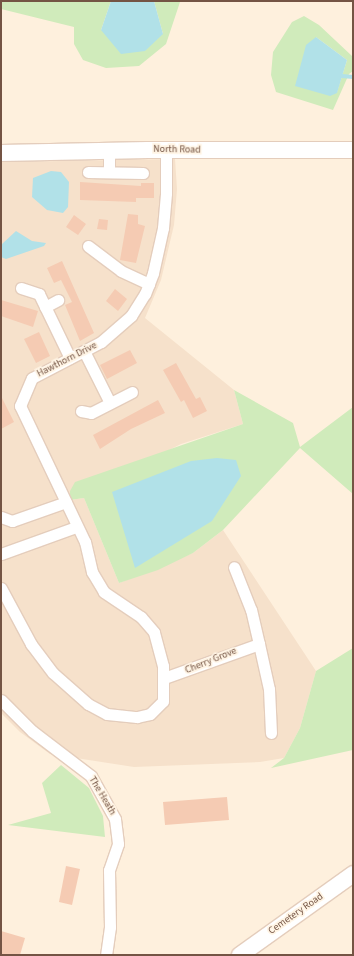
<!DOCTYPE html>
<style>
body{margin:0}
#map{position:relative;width:354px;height:956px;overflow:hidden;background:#fef0dd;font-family:"Source Sans 3",sans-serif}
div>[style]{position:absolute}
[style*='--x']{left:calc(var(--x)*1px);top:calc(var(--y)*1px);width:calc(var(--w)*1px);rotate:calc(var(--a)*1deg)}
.residential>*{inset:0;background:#f6e1cb}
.green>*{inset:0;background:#d0ebbb}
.water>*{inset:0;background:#b1e1e8}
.stream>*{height:3.5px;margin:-1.75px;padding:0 1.75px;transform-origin:1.75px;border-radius:1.75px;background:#b1e1e8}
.building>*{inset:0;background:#f5cbb3}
.roads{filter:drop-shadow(1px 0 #e4cdbc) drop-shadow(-1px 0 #e4cdbc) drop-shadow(0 1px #e4cdbc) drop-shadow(0 -1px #e4cdbc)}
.street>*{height:11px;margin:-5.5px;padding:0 5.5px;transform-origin:5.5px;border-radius:5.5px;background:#fff}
.secondary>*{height:16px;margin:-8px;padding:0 8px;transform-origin:8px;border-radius:8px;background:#fff}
span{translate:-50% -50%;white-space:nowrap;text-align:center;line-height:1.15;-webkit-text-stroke:3.5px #fff4e4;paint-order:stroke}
.street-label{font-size:10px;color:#745444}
.frame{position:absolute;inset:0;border:2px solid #745444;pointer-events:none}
</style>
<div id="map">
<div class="residential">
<i style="clip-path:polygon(175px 159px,177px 189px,174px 225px,161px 280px,145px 318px,234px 390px,243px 424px,181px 444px,70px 500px,84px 498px,119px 583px,193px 553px,223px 530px,316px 671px,300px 728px,284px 758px,260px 762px,134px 767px,50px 754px,20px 732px,1px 713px,1px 162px)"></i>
</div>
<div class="green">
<i style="clip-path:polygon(1px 1px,111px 1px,101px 30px,163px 34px,154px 1px,180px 2px,166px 44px,139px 66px,106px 68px,83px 60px,74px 44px,74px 27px,1px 9px)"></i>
<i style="clip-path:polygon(evenodd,304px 16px,319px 25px,352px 56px,353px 71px,349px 74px,333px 110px,276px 92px,271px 75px,273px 52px,292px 22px,304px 16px,316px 37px,347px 60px,337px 92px,316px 37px)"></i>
<i style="clip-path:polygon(234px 390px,293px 423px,300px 447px,353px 407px,353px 494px,300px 448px,223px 530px,193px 553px,158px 570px,119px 583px,84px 498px,70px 500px,70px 491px,75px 482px,243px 424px)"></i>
<i style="clip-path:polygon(353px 648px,353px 750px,271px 768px,284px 758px,300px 728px,316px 671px)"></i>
<i style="clip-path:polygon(61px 765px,89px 788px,103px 816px,105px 837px,8px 825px,51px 813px,42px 783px)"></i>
</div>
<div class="water">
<i style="clip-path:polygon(111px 1px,154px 1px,163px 34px,145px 51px,121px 54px,101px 30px)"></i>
<i style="clip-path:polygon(316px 37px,347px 60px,337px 93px,330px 96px,295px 86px,306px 45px)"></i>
<i style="clip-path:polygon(51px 171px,61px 172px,69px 182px,68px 207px,63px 213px,47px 210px,32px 197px,33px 178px)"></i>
<i style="clip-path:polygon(16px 231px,32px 241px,46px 243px,44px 246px,6px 259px,1px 257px,2px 244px)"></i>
<i style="clip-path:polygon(217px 458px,236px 460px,241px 476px,212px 521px,135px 568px,112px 492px,191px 461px)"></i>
</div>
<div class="stream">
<i style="--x:342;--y:76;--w:11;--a:5"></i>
</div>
<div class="building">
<i style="clip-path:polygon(80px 182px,141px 186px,141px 183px,154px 183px,154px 198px,136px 198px,136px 202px,80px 200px)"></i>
<i style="clip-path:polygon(128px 214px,138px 215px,138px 224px,145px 226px,136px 263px,120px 260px)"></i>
<i style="clip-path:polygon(74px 215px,86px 224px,78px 235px,66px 227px)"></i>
<i style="clip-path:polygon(99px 219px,108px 220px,107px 230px,97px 229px)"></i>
<i style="clip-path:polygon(62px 261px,94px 333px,80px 341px,65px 305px,72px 302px,61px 280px,54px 283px,47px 268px)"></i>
<i style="clip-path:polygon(115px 289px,127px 299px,118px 311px,106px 301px)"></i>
<i style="clip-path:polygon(1px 300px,38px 311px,33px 327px,1px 316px)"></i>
<i style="clip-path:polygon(39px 332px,50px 356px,36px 363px,24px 339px)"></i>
<i style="clip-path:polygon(130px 350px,137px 363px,107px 379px,100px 365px)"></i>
<i style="clip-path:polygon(176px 363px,196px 399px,200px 397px,207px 411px,193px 418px,184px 400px,181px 402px,163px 370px)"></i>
<i style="clip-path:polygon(1px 396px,14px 422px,1px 429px)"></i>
<i style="clip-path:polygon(158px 400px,165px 413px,131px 429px,100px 449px,93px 435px)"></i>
<i style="clip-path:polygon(227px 797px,229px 820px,165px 825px,163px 802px)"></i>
<i style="clip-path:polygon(66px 866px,80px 869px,72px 905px,59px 902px)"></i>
<i style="clip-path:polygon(1px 931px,25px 938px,20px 955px,1px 955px)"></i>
</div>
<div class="roads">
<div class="street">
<i style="--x:88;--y:172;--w:55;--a:1"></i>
<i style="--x:109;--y:172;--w:21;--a:-90"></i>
<i style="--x:88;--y:246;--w:41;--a:37.1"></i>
<i style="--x:121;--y:271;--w:31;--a:25"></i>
<i style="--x:21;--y:288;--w:19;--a:18"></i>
<i style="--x:39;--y:294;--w:71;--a:64.2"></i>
<i style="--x:45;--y:307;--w:15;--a:-28"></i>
<i style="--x:84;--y:351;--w:58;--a:63.4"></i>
<i style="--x:81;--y:411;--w:10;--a:11"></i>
<i style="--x:91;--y:413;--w:46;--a:-27.1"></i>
<i style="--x:1;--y:517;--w:12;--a:20"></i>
<i style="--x:12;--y:521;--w:57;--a:-19.4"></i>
<i style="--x:1;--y:554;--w:80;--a:-19.8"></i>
<i style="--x:1;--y:588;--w:64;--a:61.8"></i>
<i style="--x:31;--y:644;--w:36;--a:53"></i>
<i style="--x:53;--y:673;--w:47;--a:41.5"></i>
<i style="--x:88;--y:704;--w:21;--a:28"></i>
<i style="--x:107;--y:714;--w:30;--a:6"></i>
<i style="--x:137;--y:717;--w:13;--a:-13"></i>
<i style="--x:150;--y:714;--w:18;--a:-45"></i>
<i style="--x:163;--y:701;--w:35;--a:-90"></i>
<i style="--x:163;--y:666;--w:35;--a:-105"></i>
<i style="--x:154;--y:632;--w:20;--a:-131"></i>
<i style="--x:141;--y:617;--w:45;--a:-146"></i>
<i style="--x:104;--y:592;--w:23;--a:-121"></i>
<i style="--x:92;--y:572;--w:31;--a:-103"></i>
<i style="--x:85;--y:542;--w:151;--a:-115.5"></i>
<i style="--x:20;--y:406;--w:30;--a:-67"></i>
<i style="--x:32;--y:378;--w:78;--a:-27.6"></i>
<i style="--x:101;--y:342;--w:40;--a:-41"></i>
<i style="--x:131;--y:316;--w:26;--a:-58"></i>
<i style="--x:145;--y:294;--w:22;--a:-69"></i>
<i style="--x:153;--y:273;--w:46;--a:-77.5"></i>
<i style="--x:163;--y:228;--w:35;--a:-85"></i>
<i style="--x:166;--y:193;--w:43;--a:-90"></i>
<i style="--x:259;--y:644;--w:46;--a:77.5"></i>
<i style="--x:269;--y:689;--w:44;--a:87.4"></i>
<i style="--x:164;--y:678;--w:101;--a:-19.7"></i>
<i style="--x:259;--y:644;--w:35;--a:-103"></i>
<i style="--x:251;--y:610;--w:46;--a:-111.6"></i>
<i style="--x:1;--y:700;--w:44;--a:45"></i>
<i style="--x:32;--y:731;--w:74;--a:37.3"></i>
<i style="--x:91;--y:776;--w:49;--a:60.8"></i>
<i style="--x:115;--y:819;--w:25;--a:83"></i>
<i style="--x:118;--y:844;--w:28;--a:109"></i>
<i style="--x:109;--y:870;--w:57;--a:89"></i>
<i style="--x:110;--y:927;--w:28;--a:98"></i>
</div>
<div class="secondary">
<i style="--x:1;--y:153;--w:147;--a:-1.2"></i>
<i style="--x:148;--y:150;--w:205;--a:0"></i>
<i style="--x:240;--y:955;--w:139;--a:-35.6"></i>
</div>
</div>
<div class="street-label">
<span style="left:177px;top:150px;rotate:1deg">North Road</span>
<span style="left:67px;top:360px;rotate:-27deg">Hawthorn Drive</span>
<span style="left:211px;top:661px;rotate:-22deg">Cherry Grove</span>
<span style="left:102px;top:796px;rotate:59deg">The Heath</span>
<span style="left:296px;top:914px;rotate:-35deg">Cemetery Road</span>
</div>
<div class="frame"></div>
</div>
